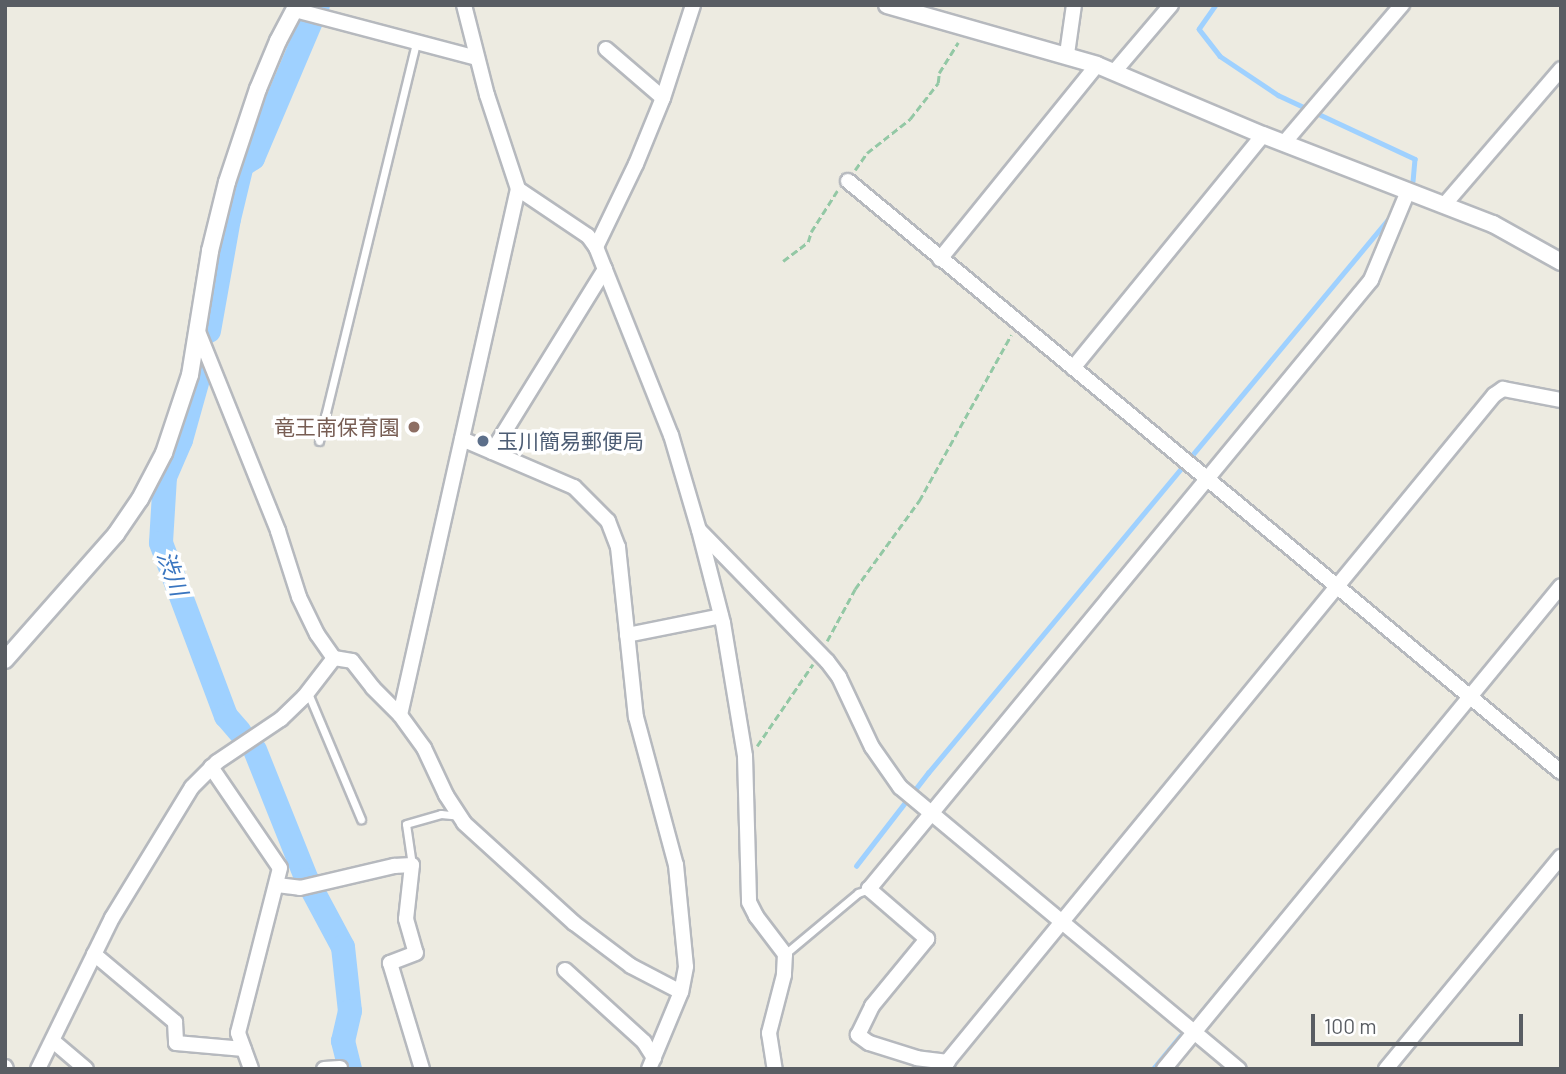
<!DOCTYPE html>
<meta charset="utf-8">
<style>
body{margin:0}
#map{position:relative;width:1566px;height:1074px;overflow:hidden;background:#edebe1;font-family:Barlow,"Noto Sans JP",sans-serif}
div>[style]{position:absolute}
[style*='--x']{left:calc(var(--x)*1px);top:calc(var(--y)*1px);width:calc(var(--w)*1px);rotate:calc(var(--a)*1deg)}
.stream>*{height:4.5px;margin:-2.25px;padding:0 2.25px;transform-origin:2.25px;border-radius:2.25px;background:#9fd1ff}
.river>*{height:24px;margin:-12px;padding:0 12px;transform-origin:12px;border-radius:12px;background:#9fd1ff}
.path>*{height:2.5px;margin-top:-1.25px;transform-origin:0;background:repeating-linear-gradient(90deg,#93c8a5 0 7px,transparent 0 10.5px)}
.roads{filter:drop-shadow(2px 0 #b6b9be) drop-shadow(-2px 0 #b6b9be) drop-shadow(0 2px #b6b9be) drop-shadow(0 -2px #b6b9be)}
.service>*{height:7px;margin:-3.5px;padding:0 3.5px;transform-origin:3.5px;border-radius:3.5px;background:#fff}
.minor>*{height:14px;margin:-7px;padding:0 7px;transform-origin:7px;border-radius:7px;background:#fff}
.tertiary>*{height:16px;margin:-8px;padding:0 8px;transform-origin:8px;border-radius:8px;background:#fff}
.dots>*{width:19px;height:19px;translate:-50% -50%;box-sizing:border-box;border:4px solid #fff;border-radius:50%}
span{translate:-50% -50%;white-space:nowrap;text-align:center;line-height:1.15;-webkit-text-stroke:7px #fff;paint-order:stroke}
.education-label{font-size:21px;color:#785e54}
.right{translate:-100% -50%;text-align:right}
.service-label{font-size:21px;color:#4e5e75}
.left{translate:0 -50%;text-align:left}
.water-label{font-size:23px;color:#3975c0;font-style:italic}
.frame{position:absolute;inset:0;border:7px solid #595d63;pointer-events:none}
.scale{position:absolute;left:1311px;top:1014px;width:212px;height:32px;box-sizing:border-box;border:4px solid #595d63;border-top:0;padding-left:9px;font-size:21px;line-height:24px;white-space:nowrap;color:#595d63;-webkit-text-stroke:5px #fff;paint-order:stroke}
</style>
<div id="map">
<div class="stream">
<i style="--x:1216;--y:5;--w:29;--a:125"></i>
<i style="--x:1199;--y:29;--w:34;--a:52"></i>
<i style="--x:1220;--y:56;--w:70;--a:33.9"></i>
<i style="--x:1278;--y:95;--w:151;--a:25"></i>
<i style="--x:1415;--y:159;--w:22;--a:95"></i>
<i style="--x:1400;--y:771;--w:92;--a:-50.8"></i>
<i style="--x:856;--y:866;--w:118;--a:-52.3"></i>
<i style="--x:928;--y:773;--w:724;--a:-50.27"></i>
<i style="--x:1197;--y:1017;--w:178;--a:-50.5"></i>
<i style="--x:1153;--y:1069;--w:43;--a:-50.7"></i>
</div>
<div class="river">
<i style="--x:209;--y:331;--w:114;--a:-79.9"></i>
<i style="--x:229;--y:219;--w:56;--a:-76.5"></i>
<i style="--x:242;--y:165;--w:13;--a:-32"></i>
<i style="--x:253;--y:158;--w:166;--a:-67"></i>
<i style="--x:202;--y:365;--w:78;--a:105.6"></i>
<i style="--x:181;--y:440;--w:40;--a:113.4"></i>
<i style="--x:165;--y:477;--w:66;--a:93.5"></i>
<i style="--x:161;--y:543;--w:185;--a:69.4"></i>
<i style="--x:226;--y:716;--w:21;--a:49"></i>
<i style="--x:255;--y:750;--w:140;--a:68.2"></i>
<i style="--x:307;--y:880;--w:76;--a:61.8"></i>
<i style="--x:343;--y:947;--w:64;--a:83.8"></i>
<i style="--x:350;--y:1011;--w:31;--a:103"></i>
<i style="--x:343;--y:1041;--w:29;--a:76"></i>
</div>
<div class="path">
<i style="--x:855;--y:170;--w:21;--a:-55"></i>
<i style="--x:867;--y:153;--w:55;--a:-38.3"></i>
<i style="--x:910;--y:119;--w:46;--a:-52.1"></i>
<i style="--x:938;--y:83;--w:10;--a:-84"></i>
<i style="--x:939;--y:73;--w:36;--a:-58"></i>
<i style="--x:783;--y:261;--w:31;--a:-37"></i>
<i style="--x:808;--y:242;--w:10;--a:-73"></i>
<i style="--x:811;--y:232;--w:49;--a:-57.6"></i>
<i style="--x:827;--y:641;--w:59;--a:-61.7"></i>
<i style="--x:855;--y:589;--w:109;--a:-54"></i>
<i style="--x:919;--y:501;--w:190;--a:-61"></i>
<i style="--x:757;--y:746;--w:99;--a:-55.7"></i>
</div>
<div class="roads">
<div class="service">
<i style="--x:319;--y:441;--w:410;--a:-76.3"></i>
<i style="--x:308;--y:693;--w:137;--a:67.2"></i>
<i style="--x:412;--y:865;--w:41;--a:-98.3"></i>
<i style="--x:406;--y:824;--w:36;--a:-16"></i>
<i style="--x:441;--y:814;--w:18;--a:6"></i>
<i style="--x:785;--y:954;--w:95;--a:-39.9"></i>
<i style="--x:858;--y:893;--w:12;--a:-20"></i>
</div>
<div class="minor">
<i style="--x:464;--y:5;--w:93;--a:75.7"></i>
<i style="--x:487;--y:95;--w:99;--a:71.7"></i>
<i style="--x:518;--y:189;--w:84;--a:33.9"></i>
<i style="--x:588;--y:236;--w:14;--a:54"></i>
<i style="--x:596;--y:247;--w:202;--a:68.3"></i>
<i style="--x:671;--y:435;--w:99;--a:73.6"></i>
<i style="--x:699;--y:530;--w:96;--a:75.5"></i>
<i style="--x:723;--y:623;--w:135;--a:80.6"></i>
<i style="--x:745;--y:756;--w:146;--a:88.4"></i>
<i style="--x:749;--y:902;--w:16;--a:63"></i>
<i style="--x:756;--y:916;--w:48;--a:52.7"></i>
<i style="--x:785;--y:954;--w:21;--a:93"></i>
<i style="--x:784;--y:975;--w:60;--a:104.5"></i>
<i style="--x:769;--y:1033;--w:36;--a:81"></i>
<i style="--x:295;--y:10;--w:188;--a:14.8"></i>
<i style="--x:606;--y:49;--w:75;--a:40.7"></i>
<i style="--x:1067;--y:54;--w:49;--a:-81.9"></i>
<i style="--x:1114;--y:72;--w:88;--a:-49.6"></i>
<i style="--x:1284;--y:143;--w:182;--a:-49.5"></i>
<i style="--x:848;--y:181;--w:926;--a:39.66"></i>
<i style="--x:1445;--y:204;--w:178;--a:-49.3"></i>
<i style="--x:596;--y:247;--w:92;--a:-64.3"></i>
<i style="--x:636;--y:164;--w:71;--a:-67.8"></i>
<i style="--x:663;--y:98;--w:98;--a:-72.1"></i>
<i style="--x:940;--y:259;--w:250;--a:-51"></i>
<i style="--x:197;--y:329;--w:218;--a:68.1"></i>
<i style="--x:278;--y:531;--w:69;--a:72.3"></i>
<i style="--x:299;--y:597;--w:41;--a:64.1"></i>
<i style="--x:317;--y:634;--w:29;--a:55"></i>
<i style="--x:334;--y:658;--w:18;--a:9"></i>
<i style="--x:352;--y:661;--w:34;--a:52"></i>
<i style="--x:373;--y:688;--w:38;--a:45"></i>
<i style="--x:400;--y:715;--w:41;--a:54"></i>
<i style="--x:424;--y:748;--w:52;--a:64.9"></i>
<i style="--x:446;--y:795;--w:33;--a:57"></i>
<i style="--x:464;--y:823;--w:149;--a:42.3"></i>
<i style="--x:574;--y:923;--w:71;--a:37"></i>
<i style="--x:631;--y:966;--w:56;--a:27.5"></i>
<i style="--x:1073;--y:368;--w:301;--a:-50.8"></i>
<i style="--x:462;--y:439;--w:122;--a:23.2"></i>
<i style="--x:574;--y:487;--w:48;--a:45"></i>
<i style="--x:608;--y:521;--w:28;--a:69"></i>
<i style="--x:618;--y:547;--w:171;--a:84"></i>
<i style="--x:636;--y:717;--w:153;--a:74.9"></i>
<i style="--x:676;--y:865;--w:102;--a:84.4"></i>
<i style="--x:686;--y:967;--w:25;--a:101"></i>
<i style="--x:681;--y:992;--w:83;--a:112.6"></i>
<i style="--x:492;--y:452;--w:215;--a:-58.3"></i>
<i style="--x:700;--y:531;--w:182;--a:45.7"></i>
<i style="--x:827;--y:661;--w:20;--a:53"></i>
<i style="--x:839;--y:677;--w:77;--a:64.8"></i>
<i style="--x:872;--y:747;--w:49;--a:55"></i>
<i style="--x:900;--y:787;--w:441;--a:39.8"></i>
<i style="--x:627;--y:635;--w:96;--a:-11.4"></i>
<i style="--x:400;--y:715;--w:539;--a:-77.36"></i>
<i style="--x:211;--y:767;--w:122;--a:55.7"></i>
<i style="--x:280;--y:868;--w:170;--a:104.3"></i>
<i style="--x:238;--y:1033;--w:38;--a:70"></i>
<i style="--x:277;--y:885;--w:23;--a:7"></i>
<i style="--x:300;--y:888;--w:97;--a:-13.2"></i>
<i style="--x:394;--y:866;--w:18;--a:-3"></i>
<i style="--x:412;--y:865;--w:54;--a:96.3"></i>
<i style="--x:406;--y:919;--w:35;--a:74"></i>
<i style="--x:416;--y:953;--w:28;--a:159"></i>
<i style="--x:390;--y:963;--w:111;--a:73.2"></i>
<i style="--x:94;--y:954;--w:106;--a:40"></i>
<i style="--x:175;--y:1022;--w:21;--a:87"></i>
<i style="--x:176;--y:1043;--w:68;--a:5"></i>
<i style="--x:565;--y:970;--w:107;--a:42.3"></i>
<i style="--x:644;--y:1042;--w:19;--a:58"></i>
<i style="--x:53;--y:1041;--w:43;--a:40.3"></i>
<i style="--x:948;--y:1062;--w:31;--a:-173"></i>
<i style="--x:917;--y:1058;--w:50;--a:-162.6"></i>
<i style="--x:869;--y:1043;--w:14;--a:-144"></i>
<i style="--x:858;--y:1035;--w:32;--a:-64"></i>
<i style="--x:872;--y:1006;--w:87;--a:-50.6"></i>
<i style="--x:927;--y:939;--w:77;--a:-139.2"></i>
<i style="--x:869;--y:889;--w:789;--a:-50.5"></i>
<i style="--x:1371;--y:280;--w:96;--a:-67.4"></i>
<i style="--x:5;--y:1067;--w:2;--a:63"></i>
<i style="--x:942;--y:1068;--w:870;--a:-50.64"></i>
<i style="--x:1494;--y:395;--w:11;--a:-34"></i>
<i style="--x:1503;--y:389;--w:59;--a:10.7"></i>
<i style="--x:38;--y:1069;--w:168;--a:-63.9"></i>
<i style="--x:112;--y:918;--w:153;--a:-58.6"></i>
<i style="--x:192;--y:787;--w:35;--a:-45"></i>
<i style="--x:217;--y:762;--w:77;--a:-33.9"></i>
<i style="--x:281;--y:719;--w:32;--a:-44"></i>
<i style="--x:304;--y:697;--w:49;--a:-52.4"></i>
<i style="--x:324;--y:1069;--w:16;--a:-4"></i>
<i style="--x:1164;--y:1069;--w:625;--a:-50.58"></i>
<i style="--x:1386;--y:1069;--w:275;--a:-50.5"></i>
</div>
<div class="tertiary">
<i style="--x:887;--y:5;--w:218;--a:15.9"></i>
<i style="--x:1097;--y:65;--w:180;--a:22.9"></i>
<i style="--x:1263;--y:135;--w:247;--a:21.2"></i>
<i style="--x:1493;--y:224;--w:78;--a:29.2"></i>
<i style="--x:5;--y:660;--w:168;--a:-48.6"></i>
<i style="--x:116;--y:534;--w:42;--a:-55.6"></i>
<i style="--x:140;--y:499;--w:52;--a:-62.4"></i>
<i style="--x:164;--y:453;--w:82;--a:-71.6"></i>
<i style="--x:190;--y:375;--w:126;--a:-80.8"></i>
<i style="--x:210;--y:251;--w:71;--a:-76.2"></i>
<i style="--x:227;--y:182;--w:98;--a:-71.6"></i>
<i style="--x:258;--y:89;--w:52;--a:-67.4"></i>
<i style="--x:278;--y:41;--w:41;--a:-62.2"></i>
</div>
</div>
<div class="dots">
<i style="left:414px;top:427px;background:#8d6e63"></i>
<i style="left:483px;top:441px;background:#5c6f8a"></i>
</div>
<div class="education-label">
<span class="right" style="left:400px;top:427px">竜王南保育園</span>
</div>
<div class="service-label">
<span class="left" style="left:497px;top:441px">玉川簡易郵便局</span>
</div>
<div class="water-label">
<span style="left:173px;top:573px;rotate:70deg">渋川</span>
</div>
<div class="frame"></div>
<div class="scale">100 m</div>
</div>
